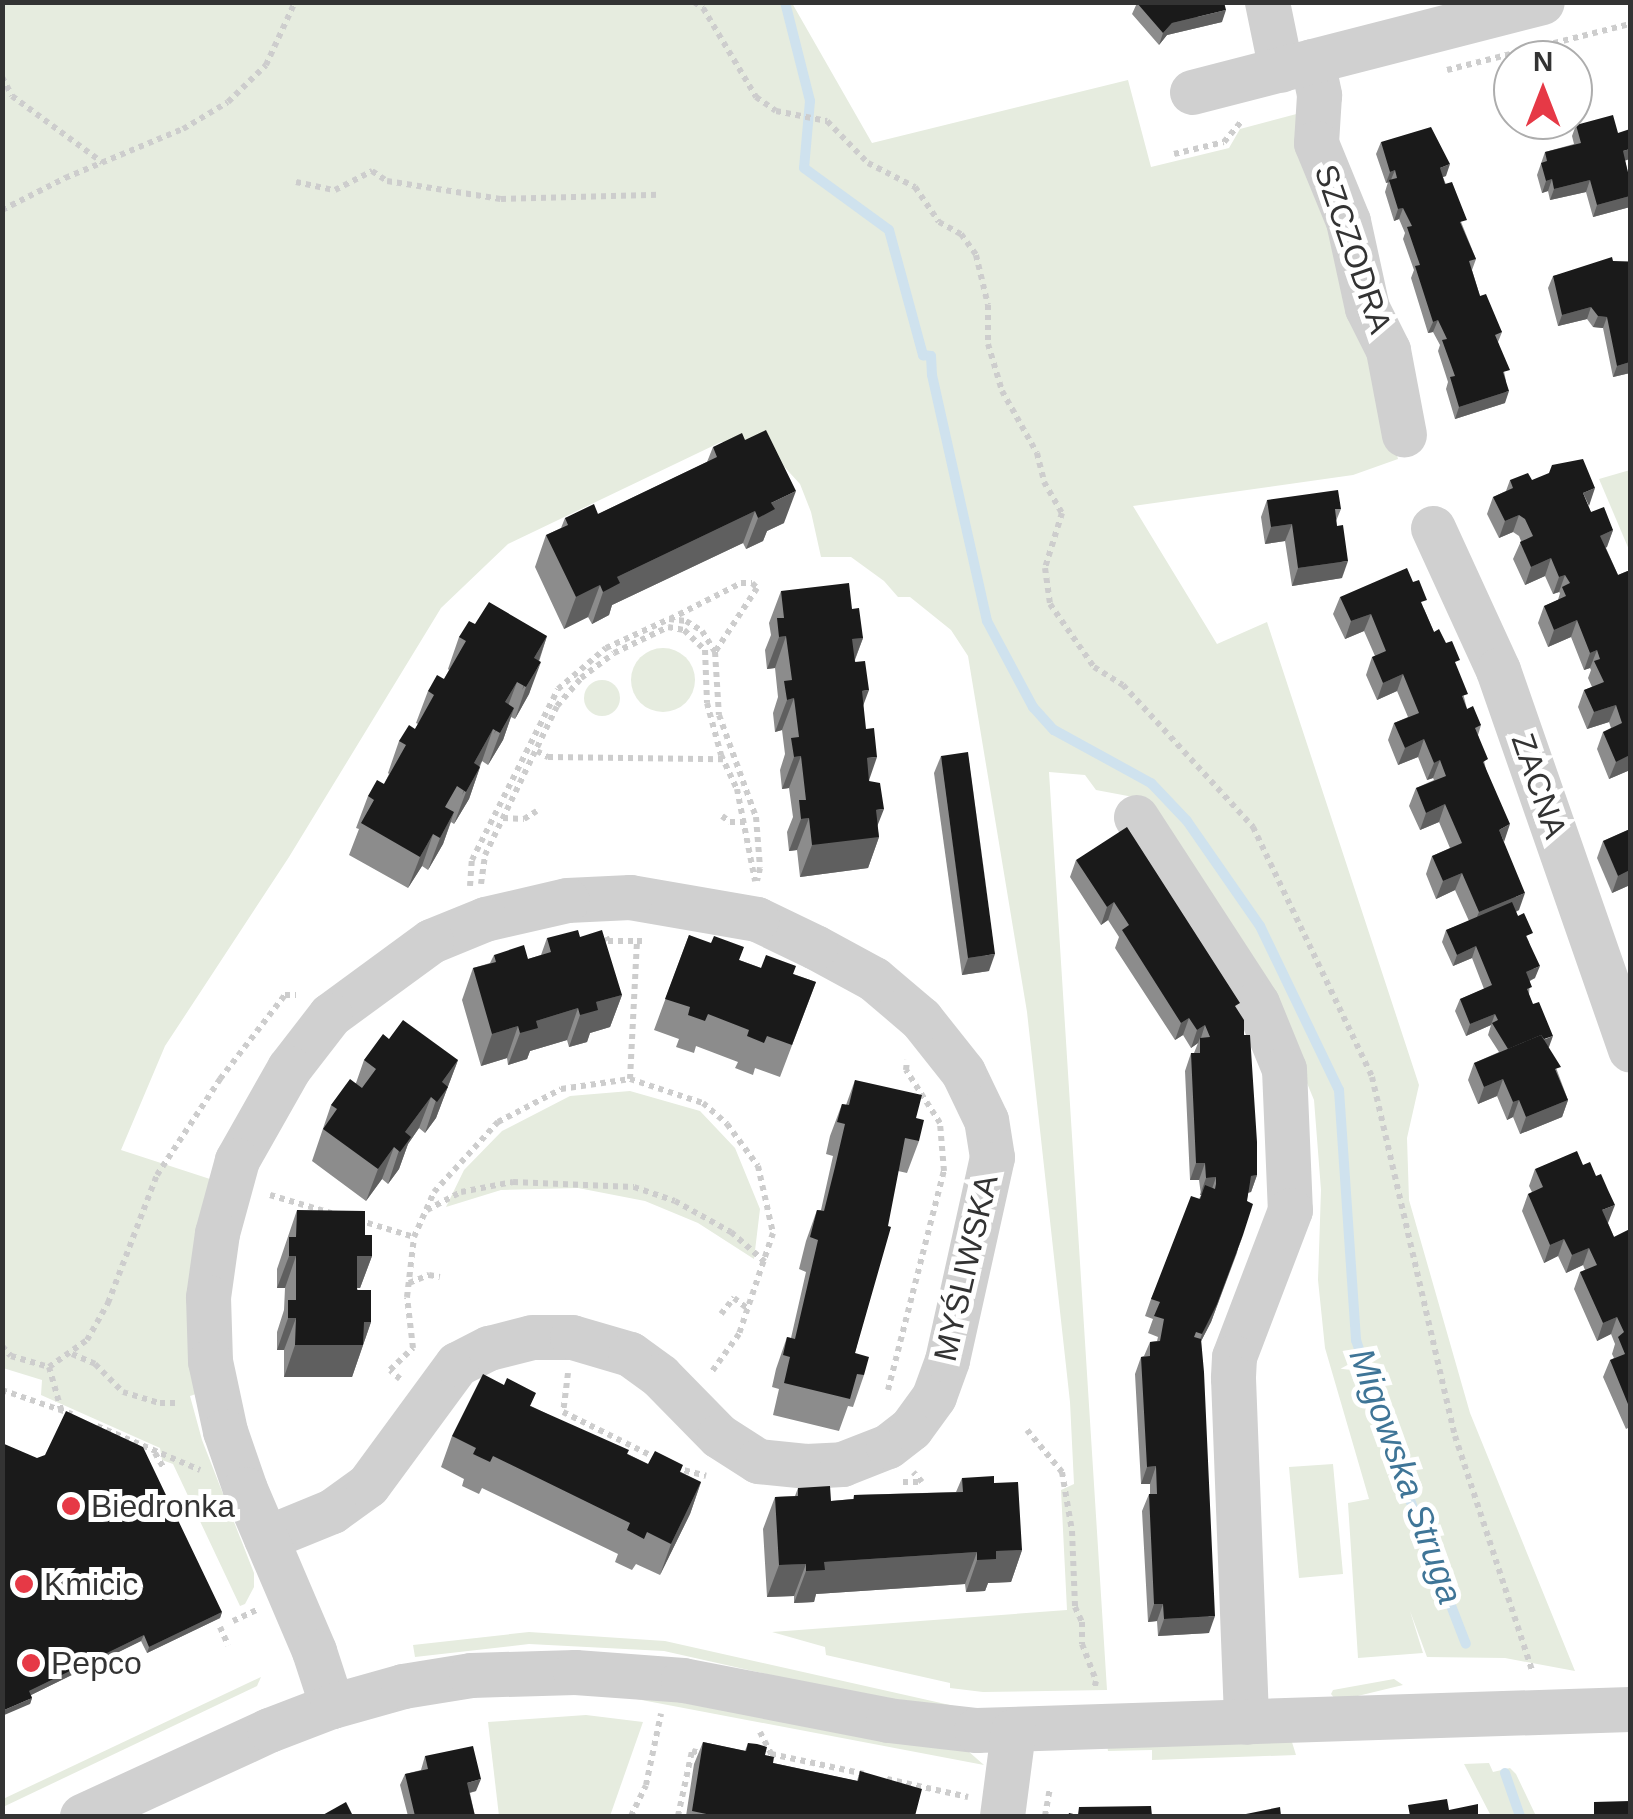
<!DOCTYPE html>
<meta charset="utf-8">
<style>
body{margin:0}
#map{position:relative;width:1633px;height:1819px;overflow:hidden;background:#fff;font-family:Helvetica,sans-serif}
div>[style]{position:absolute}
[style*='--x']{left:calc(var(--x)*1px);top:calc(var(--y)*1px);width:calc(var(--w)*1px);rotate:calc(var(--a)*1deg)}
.green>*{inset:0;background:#e6ecdf}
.round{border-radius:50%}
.stream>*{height:10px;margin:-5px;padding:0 5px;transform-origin:5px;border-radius:5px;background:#cfe2ee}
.path>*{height:6px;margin-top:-3px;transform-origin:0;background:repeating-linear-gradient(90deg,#cdcdcd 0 5px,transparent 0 10px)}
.minor>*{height:45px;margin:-22.5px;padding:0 22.5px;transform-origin:22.5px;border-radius:22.5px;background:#d0d0d0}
.wall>*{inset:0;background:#8c8c8c}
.shaded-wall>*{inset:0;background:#5f5f5f}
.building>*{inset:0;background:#1a1a1a}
.dots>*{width:28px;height:28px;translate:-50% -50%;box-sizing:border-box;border:5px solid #fff;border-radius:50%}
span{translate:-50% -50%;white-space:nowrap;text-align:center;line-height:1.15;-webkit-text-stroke:10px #fff;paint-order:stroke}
.street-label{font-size:32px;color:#333}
.poi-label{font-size:32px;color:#333}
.left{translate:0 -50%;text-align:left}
.water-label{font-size:35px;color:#3f7597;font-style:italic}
.frame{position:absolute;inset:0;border:5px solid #333;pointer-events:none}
.north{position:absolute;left:1493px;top:40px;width:100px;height:100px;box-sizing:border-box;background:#fff;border:2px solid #adadad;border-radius:50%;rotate:0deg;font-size:28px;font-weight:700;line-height:40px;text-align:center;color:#333}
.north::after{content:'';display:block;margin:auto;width:35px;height:45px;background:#e63946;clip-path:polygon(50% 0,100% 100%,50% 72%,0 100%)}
</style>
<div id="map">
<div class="green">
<i style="clip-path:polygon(2px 3px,792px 3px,872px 143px,1128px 80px,1151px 167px,1229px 148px,1240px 129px,1304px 112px,1398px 459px,1353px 475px,1133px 506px,1217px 644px,1267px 622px,1419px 1085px,1407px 1138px,1409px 1200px,1470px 1413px,1575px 1671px,1505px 1658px,1427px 1657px,1410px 1611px,1423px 1653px,1358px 1658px,1348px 1503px,1369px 1499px,1325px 1348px,1318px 1280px,1321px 1190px,1314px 1100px,1267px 986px,1144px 799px,1096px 790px,1085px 775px,1049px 772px,1107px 1690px,983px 1692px,950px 1688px,950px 1683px,826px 1655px,825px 1647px,772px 1632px,1067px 1610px,1061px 1490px,1074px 1484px,1070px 1402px,1027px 1012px,968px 656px,951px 630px,910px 597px,898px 597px,884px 581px,851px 557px,821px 557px,811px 512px,800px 484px,767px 448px,721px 442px,508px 544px,441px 608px,289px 857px,165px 1046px,121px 1150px,210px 1179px,199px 1393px,190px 1396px,202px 1440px,254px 1573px,254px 1587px,245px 1604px,240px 1606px,173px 1464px,162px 1460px,160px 1448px,41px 1395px,42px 1380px,3px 1368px)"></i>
<i style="clip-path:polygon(1630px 470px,1630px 552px,1599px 479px)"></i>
<i class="round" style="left:631px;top:648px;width:64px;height:64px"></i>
<i class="round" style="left:584px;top:680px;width:36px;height:36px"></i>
<i style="clip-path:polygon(630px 1091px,700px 1111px,735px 1148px,760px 1209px,754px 1259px,698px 1223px,645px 1201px,578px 1188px,501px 1190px,446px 1207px,464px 1170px,502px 1131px,570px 1096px)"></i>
<i style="clip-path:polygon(1333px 1464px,1343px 1574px,1299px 1578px,1289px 1467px)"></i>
<i style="clip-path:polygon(529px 1632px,665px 1641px,972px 1710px,846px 1692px,664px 1651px,529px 1644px,415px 1657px,413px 1645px)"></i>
<i style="clip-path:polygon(261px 1677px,257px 1686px,3px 1807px,3px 1799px)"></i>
<i style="clip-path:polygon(1394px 1679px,1403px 1685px,1337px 1701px,1331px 1694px,1333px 1690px)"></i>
<i style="clip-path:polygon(637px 1695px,968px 1751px,984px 1765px,631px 1698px)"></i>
<i style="clip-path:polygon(586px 1715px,643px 1722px,610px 1816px,499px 1816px,488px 1722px)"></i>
<i style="clip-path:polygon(1291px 1739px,1296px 1755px,1152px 1760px,1152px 1750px,1108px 1751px,1107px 1745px)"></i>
<i style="clip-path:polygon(1489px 1763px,1493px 1772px,1510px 1768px,1516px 1774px,1536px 1816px,1491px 1816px,1464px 1764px)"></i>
</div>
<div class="stream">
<i style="--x:785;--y:2;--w:102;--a:75.8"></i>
<i style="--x:810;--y:101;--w:67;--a:95.1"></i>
<i style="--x:804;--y:168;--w:105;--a:36.1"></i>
<i style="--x:889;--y:230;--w:130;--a:74.8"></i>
<i style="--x:923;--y:355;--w:8;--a:7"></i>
<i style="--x:931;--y:356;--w:19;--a:87"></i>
<i style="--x:932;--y:375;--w:252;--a:77.4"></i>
<i style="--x:987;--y:621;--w:98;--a:61.9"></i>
<i style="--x:1033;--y:707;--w:31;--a:48"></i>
<i style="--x:1054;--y:730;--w:111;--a:28.7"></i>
<i style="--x:1151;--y:783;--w:52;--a:46.5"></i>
<i style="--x:1187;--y:821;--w:128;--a:55.2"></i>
<i style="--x:1260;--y:926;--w:182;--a:64.3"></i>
<i style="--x:1339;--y:1090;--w:251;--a:86.1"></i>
<i style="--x:1356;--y:1340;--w:155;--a:71.6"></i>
<i style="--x:1405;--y:1487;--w:168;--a:68.8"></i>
<i style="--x:1505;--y:1773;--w:46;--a:70.8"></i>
</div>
<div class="path">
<i style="--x:694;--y:2;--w:11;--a:34"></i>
<i style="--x:703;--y:8;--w:104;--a:59.2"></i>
<i style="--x:756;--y:97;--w:24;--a:35"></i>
<i style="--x:776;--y:111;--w:52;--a:11.1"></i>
<i style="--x:827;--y:121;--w:59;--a:45.7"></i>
<i style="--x:868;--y:163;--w:53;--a:27.1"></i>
<i style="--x:915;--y:187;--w:42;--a:55.6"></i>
<i style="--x:939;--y:222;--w:25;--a:29"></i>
<i style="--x:961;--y:234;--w:26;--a:54"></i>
<i style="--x:976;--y:255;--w:51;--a:76.5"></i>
<i style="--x:988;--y:305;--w:39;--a:90"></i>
<i style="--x:988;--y:344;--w:49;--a:73.4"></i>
<i style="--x:1002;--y:391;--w:71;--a:60.6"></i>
<i style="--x:1037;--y:453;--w:30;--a:76"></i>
<i style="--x:1044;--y:482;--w:36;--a:60"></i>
<i style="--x:1062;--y:513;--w:58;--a:107.2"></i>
<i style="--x:1045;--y:568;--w:36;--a:82"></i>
<i style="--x:1050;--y:604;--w:77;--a:55.1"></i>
<i style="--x:1094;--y:667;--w:34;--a:32"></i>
<i style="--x:1123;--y:685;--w:193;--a:47.5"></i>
<i style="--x:1253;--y:827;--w:277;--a:64.5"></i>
<i style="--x:1372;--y:1077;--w:368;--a:77"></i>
<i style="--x:1455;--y:1436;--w:246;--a:71.8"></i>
<i style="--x:1447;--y:70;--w:189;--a:-14.1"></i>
<i style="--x:2;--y:77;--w:21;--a:62"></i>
<i style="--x:12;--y:96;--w:112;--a:36.3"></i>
<i style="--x:1174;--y:154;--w:51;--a:-13.5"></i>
<i style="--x:1224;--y:142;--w:26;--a:-50"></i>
<i style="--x:296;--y:182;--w:40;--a:12"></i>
<i style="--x:335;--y:190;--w:42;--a:-27.2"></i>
<i style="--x:372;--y:171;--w:18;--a:34"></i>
<i style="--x:387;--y:181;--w:115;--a:9"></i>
<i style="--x:501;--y:199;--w:158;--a:-1.5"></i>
<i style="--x:2;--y:210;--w:71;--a:-26.9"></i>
<i style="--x:65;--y:178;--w:128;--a:-22.6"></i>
<i style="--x:183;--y:129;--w:52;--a:-31"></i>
<i style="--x:228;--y:102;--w:53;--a:-44.2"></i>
<i style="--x:266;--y:65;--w:69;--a:-65.3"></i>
<i style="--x:670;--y:619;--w:80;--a:-26.9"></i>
<i style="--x:741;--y:583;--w:11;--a:0"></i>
<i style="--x:752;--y:583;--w:7;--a:45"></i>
<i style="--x:757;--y:588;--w:77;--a:123.3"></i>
<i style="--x:537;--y:751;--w:13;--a:29"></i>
<i style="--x:548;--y:757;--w:175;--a:0.7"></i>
<i style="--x:722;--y:816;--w:10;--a:37"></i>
<i style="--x:730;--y:822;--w:15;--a:0"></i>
<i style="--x:503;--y:818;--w:21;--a:3"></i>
<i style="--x:524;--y:819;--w:15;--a:-32"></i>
<i style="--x:481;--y:884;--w:29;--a:-82"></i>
<i style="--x:485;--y:855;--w:165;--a:-64.2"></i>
<i style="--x:557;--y:706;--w:37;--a:-49"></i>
<i style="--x:581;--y:678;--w:41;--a:-37.1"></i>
<i style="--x:614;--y:653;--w:60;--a:-25.7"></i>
<i style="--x:668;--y:627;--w:16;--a:11"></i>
<i style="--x:684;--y:630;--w:29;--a:44"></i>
<i style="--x:705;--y:650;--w:53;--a:87.8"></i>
<i style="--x:707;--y:703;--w:54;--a:74.9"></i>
<i style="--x:721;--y:755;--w:38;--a:65"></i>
<i style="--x:737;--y:789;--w:94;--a:78.9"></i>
<i style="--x:470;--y:886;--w:26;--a:-86"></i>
<i style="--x:472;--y:860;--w:191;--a:-63.3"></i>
<i style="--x:558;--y:689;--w:63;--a:-40.5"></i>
<i style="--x:606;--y:648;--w:69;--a:-24.7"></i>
<i style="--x:669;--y:619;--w:17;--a:7"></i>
<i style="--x:686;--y:621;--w:19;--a:32"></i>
<i style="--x:702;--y:631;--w:25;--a:58"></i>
<i style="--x:715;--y:652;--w:63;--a:86.4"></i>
<i style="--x:719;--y:715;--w:109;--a:70.1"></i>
<i style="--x:756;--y:817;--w:51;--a:85.5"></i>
<i style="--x:760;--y:868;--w:13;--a:103"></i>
<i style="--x:606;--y:937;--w:4;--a:63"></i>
<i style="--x:608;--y:941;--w:29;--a:0"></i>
<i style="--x:630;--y:1079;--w:138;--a:-87.1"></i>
<i style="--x:637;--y:941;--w:7;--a:0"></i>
<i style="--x:270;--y:1195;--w:64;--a:16.4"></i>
<i style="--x:427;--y:1210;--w:38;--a:-28"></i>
<i style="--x:461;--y:1192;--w:53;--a:-10.9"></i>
<i style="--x:513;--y:1182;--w:121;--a:2.4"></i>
<i style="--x:634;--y:1187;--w:43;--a:18.9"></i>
<i style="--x:675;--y:1201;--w:64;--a:29"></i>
<i style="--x:731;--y:1232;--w:45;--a:41.4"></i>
<i style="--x:358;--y:1220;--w:59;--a:16.9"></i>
<i style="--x:409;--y:1283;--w:22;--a:-22"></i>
<i style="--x:429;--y:1275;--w:11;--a:10"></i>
<i style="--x:721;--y:1314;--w:21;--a:-51"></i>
<i style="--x:734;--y:1298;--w:18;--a:38"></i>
<i style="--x:2;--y:1346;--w:13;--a:48"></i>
<i style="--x:11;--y:1356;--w:40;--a:16"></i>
<i style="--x:49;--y:1367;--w:47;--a:-35.4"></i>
<i style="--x:87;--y:1340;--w:43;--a:-60.4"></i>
<i style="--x:108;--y:1303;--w:137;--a:-69.1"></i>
<i style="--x:157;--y:1175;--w:115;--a:-56.7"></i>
<i style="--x:220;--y:1079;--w:106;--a:-52.3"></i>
<i style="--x:285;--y:995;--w:11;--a:0"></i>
<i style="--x:72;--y:1354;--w:25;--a:23"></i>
<i style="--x:95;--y:1364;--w:40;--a:45"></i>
<i style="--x:123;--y:1392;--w:39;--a:17"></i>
<i style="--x:160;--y:1403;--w:20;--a:0"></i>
<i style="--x:49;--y:1367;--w:44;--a:74.1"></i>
<i style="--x:568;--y:1373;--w:39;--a:97"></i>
<i style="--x:563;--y:1412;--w:108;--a:26.3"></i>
<i style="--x:400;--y:1379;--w:13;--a:-138"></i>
<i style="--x:390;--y:1370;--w:32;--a:-44"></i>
<i style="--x:413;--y:1348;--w:51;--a:-96.7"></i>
<i style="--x:407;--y:1297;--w:60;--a:-83.3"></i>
<i style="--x:414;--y:1237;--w:49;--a:-66"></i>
<i style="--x:434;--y:1192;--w:95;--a:-47.6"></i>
<i style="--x:498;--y:1122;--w:71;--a:-27.6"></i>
<i style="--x:561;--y:1089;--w:70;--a:-8.2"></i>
<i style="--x:630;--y:1079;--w:77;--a:18.2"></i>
<i style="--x:703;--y:1103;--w:32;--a:41"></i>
<i style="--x:727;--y:1124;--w:52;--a:53.6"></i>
<i style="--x:758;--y:1166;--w:69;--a:77.4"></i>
<i style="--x:773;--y:1233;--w:107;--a:108.6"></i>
<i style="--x:739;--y:1334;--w:49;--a:125.9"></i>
<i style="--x:2;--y:1390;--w:74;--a:18.9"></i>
<i style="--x:888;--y:1390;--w:226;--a:-75.7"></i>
<i style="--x:944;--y:1171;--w:48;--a:-94.8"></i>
<i style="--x:940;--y:1123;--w:63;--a:-122.7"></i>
<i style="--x:906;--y:1070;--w:10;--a:-84"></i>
<i style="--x:97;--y:1426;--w:112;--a:23.1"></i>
<i style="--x:1027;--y:1430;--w:55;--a:50.2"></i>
<i style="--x:1062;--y:1472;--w:60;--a:80.4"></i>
<i style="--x:1072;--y:1531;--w:76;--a:87.7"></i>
<i style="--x:1075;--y:1607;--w:17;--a:65"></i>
<i style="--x:1082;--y:1622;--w:22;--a:90"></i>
<i style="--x:1082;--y:1644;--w:40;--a:69"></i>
<i style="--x:1096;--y:1681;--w:9;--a:103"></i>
<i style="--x:155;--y:1453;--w:16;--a:60"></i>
<i style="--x:675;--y:1468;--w:32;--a:14"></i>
<i style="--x:903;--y:1482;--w:19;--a:0"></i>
<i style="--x:922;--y:1482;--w:13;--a:-132"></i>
<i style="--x:233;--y:1621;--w:29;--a:-25"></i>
<i style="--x:220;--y:1627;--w:20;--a:66"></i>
<i style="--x:760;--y:1732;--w:25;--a:63"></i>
<i style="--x:760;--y:1756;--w:11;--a:-10"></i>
<i style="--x:771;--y:1754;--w:96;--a:12"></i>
<i style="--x:887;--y:1779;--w:83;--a:12.5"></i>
<i style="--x:631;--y:1816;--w:34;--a:-64"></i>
<i style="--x:646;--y:1785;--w:73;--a:-78.1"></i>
<i style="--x:678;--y:1816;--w:66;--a:-77.8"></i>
<i style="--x:692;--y:1751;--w:12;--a:14"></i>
<i style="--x:1045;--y:1816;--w:28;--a:-80"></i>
</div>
<div class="minor">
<i style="--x:1267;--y:2;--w:69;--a:78.4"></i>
<i style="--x:1312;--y:61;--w:35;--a:78"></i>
<i style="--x:1319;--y:95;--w:48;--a:93.6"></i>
<i style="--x:1316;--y:143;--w:84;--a:67.7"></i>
<i style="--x:1348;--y:221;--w:89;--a:77.7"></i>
<i style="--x:1367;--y:308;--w:47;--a:63.4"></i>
<i style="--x:1388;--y:350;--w:86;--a:79.3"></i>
<i style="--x:1192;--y:92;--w:361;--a:-14.4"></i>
<i style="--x:1433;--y:528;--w:156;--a:65.4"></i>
<i style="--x:1498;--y:670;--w:402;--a:70.8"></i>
<i style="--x:1136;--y:817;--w:222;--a:57"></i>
<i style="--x:1257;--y:1003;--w:71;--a:67.8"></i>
<i style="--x:1284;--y:1069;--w:141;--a:87.6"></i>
<i style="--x:1290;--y:1210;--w:157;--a:110.9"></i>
<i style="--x:1234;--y:1357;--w:21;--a:93"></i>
<i style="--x:1233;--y:1378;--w:344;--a:87.8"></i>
<i style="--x:266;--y:1538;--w:71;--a:-22.2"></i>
<i style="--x:332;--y:1511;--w:44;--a:-35.8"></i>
<i style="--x:368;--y:1485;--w:150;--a:-53.7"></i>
<i style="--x:457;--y:1364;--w:36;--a:-27"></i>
<i style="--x:489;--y:1348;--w:44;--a:-14.3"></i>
<i style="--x:532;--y:1337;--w:40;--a:0"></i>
<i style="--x:572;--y:1337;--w:60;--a:16.3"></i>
<i style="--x:630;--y:1354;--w:37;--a:36"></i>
<i style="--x:660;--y:1376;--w:84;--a:45.5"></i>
<i style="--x:719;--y:1436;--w:46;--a:32.7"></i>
<i style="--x:758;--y:1461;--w:48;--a:5.9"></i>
<i style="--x:806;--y:1466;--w:36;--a:-3"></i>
<i style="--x:842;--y:1464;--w:49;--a:-21.4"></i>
<i style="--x:888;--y:1446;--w:29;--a:-38"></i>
<i style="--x:911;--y:1428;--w:39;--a:-54"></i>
<i style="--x:934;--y:1396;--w:38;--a:-70"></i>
<i style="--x:947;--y:1360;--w:208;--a:-77.5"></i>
<i style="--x:992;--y:1157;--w:37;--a:-99"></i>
<i style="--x:986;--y:1120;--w:53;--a:-115.6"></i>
<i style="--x:963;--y:1072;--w:68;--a:-128.4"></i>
<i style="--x:921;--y:1019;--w:62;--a:-139.6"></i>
<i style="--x:874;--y:979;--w:67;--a:-151.5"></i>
<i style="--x:815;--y:947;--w:64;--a:-154.2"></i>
<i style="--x:757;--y:919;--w:129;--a:-170.2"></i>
<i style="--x:630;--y:897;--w:63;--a:177.3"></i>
<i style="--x:567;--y:900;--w:84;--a:167"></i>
<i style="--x:485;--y:919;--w:58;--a:157.8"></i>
<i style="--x:431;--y:941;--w:125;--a:143.8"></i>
<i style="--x:330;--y:1015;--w:67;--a:127.7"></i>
<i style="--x:289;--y:1068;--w:106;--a:119.5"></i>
<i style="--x:237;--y:1160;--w:76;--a:105.3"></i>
<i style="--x:217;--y:1233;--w:65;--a:98"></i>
<i style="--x:208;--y:1297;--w:64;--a:88.2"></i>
<i style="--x:210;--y:1361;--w:72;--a:77.9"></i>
<i style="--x:225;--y:1431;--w:61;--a:71"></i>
<i style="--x:245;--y:1489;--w:176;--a:66.9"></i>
<i style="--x:314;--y:1651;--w:58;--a:71.9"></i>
<i style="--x:82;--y:1816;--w:206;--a:-24.7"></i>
<i style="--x:269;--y:1730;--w:67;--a:-20.9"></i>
<i style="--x:332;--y:1706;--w:74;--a:-15.7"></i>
<i style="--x:403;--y:1686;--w:69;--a:-9.2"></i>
<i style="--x:471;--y:1675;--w:104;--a:-1.7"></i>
<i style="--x:575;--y:1672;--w:108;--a:4.2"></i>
<i style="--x:683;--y:1680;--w:209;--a:11"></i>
<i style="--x:888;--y:1720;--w:89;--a:6.5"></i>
<i style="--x:976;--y:1730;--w:654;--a:-1.84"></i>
<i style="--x:1002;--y:1816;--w:86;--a:-82.6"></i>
</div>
<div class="wall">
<i style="clip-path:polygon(1137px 3px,1222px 22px,1167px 35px,1159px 45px,1132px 14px)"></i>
<i style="clip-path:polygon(1576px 125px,1625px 161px,1630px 181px,1630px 207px,1593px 217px,1586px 192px,1550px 200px,1548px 191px,1542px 193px,1537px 175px,1545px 152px,1574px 144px,1572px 136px)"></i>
<i style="clip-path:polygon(1381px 142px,1446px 176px,1443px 177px,1476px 259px,1472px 270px,1480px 296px,1502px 332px,1498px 342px,1506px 381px,1505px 403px,1455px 419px,1446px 389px,1448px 382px,1438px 351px,1440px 345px,1433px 332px,1428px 333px,1411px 278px,1414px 270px,1403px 239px,1405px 233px,1399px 219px,1394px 221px,1385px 192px,1388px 182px,1386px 183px,1376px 154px)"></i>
<i style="clip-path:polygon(1613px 261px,1630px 261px,1630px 373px,1613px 377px,1603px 328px,1593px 327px,1587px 319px,1558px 326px,1548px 288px,1553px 276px)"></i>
<i style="clip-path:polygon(713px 447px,784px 523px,767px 531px,763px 541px,746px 549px,743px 543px,612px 605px,609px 615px,592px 624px,588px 617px,564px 629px,535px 567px,546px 535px,561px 528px,565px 518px,598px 514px,707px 462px)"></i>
<i style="clip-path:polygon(1510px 480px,1532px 480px,1588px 506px,1591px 512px,1613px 530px,1606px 548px,1618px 575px,1630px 570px,1630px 770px,1609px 779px,1597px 749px,1603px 732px,1611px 728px,1609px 722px,1587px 729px,1578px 707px,1584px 690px,1592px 687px,1588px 678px,1591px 670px,1590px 668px,1584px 670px,1571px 637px,1548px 647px,1538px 623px,1544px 606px,1558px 600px,1560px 593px,1559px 592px,1553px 594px,1545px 576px,1525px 585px,1513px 559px,1521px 541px,1519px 536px,1513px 532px,1499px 538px,1487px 514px,1493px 497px,1506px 491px)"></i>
<i style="clip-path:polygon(1267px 500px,1341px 509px,1336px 521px,1342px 578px,1292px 586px,1285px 541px,1265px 544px,1261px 517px)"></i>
<i style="clip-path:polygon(781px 591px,852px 609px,863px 638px,855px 660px,863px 705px,869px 779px,879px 837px,868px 868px,800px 877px,797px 850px,789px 851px,787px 832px,793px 817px,789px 788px,782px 789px,780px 770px,785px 754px,782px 730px,775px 732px,773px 713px,778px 697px,775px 668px,767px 669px,765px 650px,771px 635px,769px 623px)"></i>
<i style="clip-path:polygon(1340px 597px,1424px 609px,1434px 632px,1457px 669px,1467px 709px,1481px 725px,1478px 735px,1519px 910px,1516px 912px,1529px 942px,1535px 978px,1530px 981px,1529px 995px,1568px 1100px,1562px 1117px,1520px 1134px,1513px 1117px,1507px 1120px,1497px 1096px,1478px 1104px,1468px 1080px,1474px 1063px,1499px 1052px,1488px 1035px,1491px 1025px,1466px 1036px,1455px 1011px,1460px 999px,1484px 989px,1472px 958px,1453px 966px,1442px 942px,1446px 930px,1469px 921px,1455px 890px,1436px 899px,1426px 874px,1432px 856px,1450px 848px,1439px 822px,1420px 830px,1409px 806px,1416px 788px,1434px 780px,1433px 778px,1427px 780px,1418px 757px,1398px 765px,1388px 740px,1394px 723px,1408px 717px,1397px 691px,1377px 700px,1366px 675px,1372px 657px,1375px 656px,1364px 631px,1345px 639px,1333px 614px)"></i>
<i style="clip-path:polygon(475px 624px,547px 636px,529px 694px,515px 719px,511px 717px,503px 740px,488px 765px,482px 761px,469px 799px,454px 824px,451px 822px,443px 844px,428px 870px,422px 866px,408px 888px,349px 855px,359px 829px,356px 828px,368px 796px,384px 784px,389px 774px,388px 773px,399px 741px,415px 729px,418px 724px,416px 723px,428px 691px,444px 679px,449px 670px,448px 669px,459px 637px)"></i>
<i style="clip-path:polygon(941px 756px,989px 971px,962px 975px,934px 773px)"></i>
<i style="clip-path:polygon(1630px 829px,1630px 885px,1612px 893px,1597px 858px,1603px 841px)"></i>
<i style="clip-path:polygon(1076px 860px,1237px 1010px,1257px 1175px,1251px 1192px,1248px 1193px,1237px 1253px,1211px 1322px,1201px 1341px,1209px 1633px,1158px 1636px,1157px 1621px,1148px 1622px,1142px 1511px,1149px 1494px,1150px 1494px,1150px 1484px,1141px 1484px,1135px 1374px,1141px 1357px,1144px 1356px,1150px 1342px,1157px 1341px,1158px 1337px,1148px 1333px,1153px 1319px,1145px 1316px,1151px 1299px,1201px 1195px,1199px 1180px,1190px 1180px,1185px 1071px,1191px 1053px,1194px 1053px,1198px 1043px,1191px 1048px,1183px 1035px,1175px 1040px,1115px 948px,1119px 937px,1108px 920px,1101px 925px,1070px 877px)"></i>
<i style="clip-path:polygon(689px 935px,739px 960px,761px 968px,793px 974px,816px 982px,780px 1077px,755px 1068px,753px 1075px,735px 1068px,738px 1062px,696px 1046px,694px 1053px,676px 1047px,679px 1039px,654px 1030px)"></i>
<i style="clip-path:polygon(580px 937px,622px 995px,610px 1027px,590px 1033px,587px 1042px,569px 1047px,567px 1040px,530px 1051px,527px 1059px,508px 1065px,507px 1058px,481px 1066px,462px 1000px,473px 968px,490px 963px,494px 955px,528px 959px,541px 955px,547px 938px)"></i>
<i style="clip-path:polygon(389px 1039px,458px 1060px,436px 1118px,425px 1133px,419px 1128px,408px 1144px,399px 1169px,388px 1184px,382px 1179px,366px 1201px,312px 1161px,331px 1105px,356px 1083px,364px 1060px)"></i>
<i style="clip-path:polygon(855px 1080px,916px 1118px,919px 1141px,907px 1173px,898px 1171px,855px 1353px,864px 1375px,853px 1407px,848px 1406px,839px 1431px,773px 1415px,779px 1389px,772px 1387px,776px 1369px,787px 1337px,791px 1338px,806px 1272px,799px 1269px,806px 1241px,817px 1210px,821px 1210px,833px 1156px,826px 1154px,830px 1136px,842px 1104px,846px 1105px)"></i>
<i style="clip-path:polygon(1535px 1169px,1608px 1223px,1614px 1237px,1630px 1229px,1630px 1427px,1626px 1429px,1603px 1377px,1610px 1360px,1614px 1358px,1612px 1354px,1615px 1344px,1611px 1334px,1597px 1341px,1574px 1289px,1580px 1272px,1585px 1270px,1583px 1265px,1566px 1273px,1558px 1256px,1544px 1263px,1522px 1211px,1528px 1194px,1532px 1192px,1529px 1186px)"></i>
<i style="clip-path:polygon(297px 1210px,365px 1235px,372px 1256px,360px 1288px,357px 1288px,371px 1322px,352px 1377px,284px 1377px,284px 1350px,277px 1350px,277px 1332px,284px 1310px,285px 1288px,277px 1288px,277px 1269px)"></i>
<i style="clip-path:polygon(531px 1406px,648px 1464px,681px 1472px,701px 1482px,690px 1514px,660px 1575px,636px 1564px,632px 1570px,615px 1562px,618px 1554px,482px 1488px,479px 1494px,462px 1486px,464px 1479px,441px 1467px,452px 1436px)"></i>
<i style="clip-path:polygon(2px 1443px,222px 1612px,220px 1618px,147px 1653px,141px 1641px,31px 1695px,32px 1698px,30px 1704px)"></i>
<i style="clip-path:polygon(962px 1478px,994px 1483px,1022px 1550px,1011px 1582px,988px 1583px,985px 1591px,966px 1592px,965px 1584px,816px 1594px,814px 1602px,794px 1603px,794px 1596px,767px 1597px,763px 1529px,775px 1497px,795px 1496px,798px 1488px,831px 1501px,853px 1499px,854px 1495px,956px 1492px)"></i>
<i style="clip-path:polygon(703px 1742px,745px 1751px,748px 1743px,773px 1763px,857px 1781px,860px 1771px,915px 1816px,686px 1816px,694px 1764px)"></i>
<i style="clip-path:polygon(425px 1756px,476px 1791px,470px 1793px,475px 1816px,408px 1816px,400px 1785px,405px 1774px,421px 1770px)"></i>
</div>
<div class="shaded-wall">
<i style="clip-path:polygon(1226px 10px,1222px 22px,1167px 35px,1159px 45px,1163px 33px,1172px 23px)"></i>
<i style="clip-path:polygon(1630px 149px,1630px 159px,1618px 163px,1623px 151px)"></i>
<i style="clip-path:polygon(1450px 164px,1446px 176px,1436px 179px,1440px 168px)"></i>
<i style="clip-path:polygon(1395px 170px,1390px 182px,1386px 183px,1390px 172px)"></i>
<i style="clip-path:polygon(1552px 179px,1548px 191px,1542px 193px,1546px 181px)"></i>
<i style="clip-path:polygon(1590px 180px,1586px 192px,1550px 200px,1554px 189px)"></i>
<i style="clip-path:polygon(1630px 196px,1630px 207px,1593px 217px,1597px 205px)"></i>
<i style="clip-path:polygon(1403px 208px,1399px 219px,1394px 221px,1398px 209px)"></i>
<i style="clip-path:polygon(1591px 307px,1587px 319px,1558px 326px,1562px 315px)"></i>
<i style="clip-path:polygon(1598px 316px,1607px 317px,1603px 328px,1593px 327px)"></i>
<i style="clip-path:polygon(1438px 320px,1433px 332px,1428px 333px,1433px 322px)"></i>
<i style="clip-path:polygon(1630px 362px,1630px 373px,1613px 377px,1617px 366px)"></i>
<i style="clip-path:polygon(1509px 391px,1505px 403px,1455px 419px,1459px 407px)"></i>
<i style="clip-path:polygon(1595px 488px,1589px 506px,1583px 493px)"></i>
<i style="clip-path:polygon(796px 491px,784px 523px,767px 531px,763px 541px,746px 549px,758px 518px,771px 503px)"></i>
<i style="clip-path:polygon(755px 511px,743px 543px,612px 605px,609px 615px,592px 624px,603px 592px,617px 577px)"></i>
<i style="clip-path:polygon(1519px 515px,1513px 532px,1499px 538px,1505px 521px)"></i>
<i style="clip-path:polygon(1292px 524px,1285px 541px,1265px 544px,1271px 527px)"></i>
<i style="clip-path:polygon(1613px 530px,1607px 547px,1594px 553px,1600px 536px)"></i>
<i style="clip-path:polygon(1551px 558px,1545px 576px,1525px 585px,1531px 567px)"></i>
<i style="clip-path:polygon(1348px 561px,1342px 578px,1292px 586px,1298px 568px)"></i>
<i style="clip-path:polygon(1565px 575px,1559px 592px,1553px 594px,1559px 577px)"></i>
<i style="clip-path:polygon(600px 585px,588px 617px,564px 629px,576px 597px)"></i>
<i style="clip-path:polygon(1371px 614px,1364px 631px,1345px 639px,1351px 621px)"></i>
<i style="clip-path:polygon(1577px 620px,1571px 637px,1548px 647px,1554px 630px)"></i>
<i style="clip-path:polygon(547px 636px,536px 668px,522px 690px,534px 658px)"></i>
<i style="clip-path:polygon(786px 636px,775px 668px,767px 669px,779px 637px)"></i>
<i style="clip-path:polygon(863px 638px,851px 669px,852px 639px)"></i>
<i style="clip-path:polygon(1597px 650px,1590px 668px,1584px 670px,1590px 653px)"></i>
<i style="clip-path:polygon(541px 662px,529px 694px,515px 719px,526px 687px)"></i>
<i style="clip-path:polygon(1403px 674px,1397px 691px,1377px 700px,1383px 683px)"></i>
<i style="clip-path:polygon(517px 682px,505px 714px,494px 734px,505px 702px)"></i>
<i style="clip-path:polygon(869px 690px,857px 722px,862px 691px)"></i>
<i style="clip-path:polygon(794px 698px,782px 730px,775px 732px,787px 700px)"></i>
<i style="clip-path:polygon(1616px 705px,1609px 722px,1587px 729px,1594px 712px)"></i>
<i style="clip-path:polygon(514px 708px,503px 740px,488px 765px,500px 733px)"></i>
<i style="clip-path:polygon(493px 729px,482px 761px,462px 795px,474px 763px)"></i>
<i style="clip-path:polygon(1424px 739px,1418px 757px,1398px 765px,1405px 748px)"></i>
<i style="clip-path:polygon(1630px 755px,1630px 770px,1609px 779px,1616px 762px)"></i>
<i style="clip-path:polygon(801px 756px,789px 788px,782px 789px,794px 757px)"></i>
<i style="clip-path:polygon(877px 757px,866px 789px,867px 758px)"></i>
<i style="clip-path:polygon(1440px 760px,1433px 778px,1427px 780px,1434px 763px)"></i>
<i style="clip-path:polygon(480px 767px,469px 799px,454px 824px,466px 792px)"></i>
<i style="clip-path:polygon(1445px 804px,1439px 822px,1420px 830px,1426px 813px)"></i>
<i style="clip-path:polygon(884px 809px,873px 837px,879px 837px,868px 868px,800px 877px,812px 845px,876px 810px)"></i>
<i style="clip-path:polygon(454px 812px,443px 844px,428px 870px,440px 838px)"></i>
<i style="clip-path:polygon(809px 818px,797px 850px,789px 851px,801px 819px)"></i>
<i style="clip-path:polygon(1510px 824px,1504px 842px,1499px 830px)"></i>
<i style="clip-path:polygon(433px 834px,422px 866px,408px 888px,420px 857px)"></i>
<i style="clip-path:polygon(1630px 870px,1630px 885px,1612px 893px,1618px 876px)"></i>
<i style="clip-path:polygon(1462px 873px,1455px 890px,1436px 899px,1443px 881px)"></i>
<i style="clip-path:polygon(1525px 893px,1519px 910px,1472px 929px,1479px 912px)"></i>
<i style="clip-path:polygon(1114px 902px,1108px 920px,1101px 925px,1107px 907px)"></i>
<i style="clip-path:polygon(1476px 946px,1472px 958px,1453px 966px,1457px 955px)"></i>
<i style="clip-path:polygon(995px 954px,989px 971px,962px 975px,968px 958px)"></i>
<i style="clip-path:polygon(1540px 966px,1535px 978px,1522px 984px,1526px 972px)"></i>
<i style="clip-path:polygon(622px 995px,610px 1027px,590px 1033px,587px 1042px,569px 1047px,580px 1015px,596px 1002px)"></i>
<i style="clip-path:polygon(578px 1008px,567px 1040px,530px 1051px,527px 1059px,508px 1065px,520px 1033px,536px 1021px)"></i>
<i style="clip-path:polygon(1495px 1014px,1491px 1025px,1466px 1036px,1470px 1024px)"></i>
<i style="clip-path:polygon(1189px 1018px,1183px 1035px,1175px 1040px,1181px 1023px)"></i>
<i style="clip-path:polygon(1205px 1025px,1200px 1041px,1200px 1038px,1198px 1043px,1191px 1048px,1197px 1030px)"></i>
<i style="clip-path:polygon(518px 1026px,507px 1058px,481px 1066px,492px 1034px)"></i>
<i style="clip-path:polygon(1553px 1036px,1549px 1047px,1511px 1053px)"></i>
<i style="clip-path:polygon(458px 1060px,436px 1118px,425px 1133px,442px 1082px)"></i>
<i style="clip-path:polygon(1503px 1079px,1497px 1096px,1478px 1104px,1484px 1087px)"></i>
<i style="clip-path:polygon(431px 1097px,419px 1128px,408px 1144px,399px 1169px,388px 1184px,405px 1132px)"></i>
<i style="clip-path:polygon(1519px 1100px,1513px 1117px,1507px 1120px,1513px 1102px)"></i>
<i style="clip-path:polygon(1568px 1100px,1562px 1117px,1520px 1134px,1526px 1117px)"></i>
<i style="clip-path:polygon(394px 1147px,382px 1179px,366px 1201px,378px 1169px)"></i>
<i style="clip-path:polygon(1196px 1163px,1205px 1163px,1199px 1180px,1190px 1180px)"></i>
<i style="clip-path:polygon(1257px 1175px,1251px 1192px,1245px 1193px,1251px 1176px)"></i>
<i style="clip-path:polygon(1216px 1177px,1210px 1195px,1200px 1195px,1206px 1178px)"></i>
<i style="clip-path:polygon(1615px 1205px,1608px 1223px,1596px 1228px,1602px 1210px)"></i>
<i style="clip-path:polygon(1243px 1235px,1211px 1322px,1196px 1351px,1202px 1334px)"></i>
<i style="clip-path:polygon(1564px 1239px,1558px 1256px,1544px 1263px,1550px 1245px)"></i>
<i style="clip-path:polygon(1589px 1248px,1583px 1265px,1566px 1273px,1572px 1255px)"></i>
<i style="clip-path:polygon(289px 1256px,296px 1256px,285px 1288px,277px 1288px)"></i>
<i style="clip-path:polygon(357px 1256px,372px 1256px,360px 1288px,346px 1288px)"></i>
<i style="clip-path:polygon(1617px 1317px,1611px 1334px,1597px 1341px,1603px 1323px)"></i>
<i style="clip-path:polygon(288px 1318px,296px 1318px,284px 1350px,277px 1350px)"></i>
<i style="clip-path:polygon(364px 1322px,371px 1322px,352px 1377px,284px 1377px,295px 1345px)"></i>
<i style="clip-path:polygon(1156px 1466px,1150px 1484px,1141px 1484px,1147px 1467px)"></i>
<i style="clip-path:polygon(701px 1482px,690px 1514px,660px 1575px,671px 1544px)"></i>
<i style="clip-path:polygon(1022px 1550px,1011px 1582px,988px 1583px,985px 1591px,966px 1592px,977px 1560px,996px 1551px)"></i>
<i style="clip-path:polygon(977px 1552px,965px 1584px,816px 1594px,814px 1602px,794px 1603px,806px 1571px,824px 1562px)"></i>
<i style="clip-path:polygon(806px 1564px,794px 1596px,767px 1597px,779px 1565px)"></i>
<i style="clip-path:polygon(1154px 1604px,1163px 1604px,1157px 1621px,1148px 1622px)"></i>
<i style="clip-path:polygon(222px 1612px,220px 1618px,147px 1653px,149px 1647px)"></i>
<i style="clip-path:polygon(1215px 1616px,1209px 1633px,1158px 1636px,1164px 1619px)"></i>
<i style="clip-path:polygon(144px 1635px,141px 1641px,27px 1697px,29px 1691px)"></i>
<i style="clip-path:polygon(32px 1698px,30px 1704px,2px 1716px,2px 1711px)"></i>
<i style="clip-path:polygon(481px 1779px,476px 1791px,463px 1794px,467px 1783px)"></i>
</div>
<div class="building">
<i style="clip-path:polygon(1224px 2px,1226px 10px,1172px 23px,1163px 33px,1137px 3px)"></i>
<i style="clip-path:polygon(1613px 115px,1618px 133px,1630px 129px,1630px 149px,1623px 151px,1630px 181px,1630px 196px,1597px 205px,1590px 180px,1554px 189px,1552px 179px,1546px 181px,1541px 163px,1547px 161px,1545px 152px,1581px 143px,1576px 125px)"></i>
<i style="clip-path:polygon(1431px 127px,1450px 164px,1440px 168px,1445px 184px,1452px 182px,1467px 220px,1460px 222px,1476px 259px,1469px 261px,1480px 296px,1486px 294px,1502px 332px,1495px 335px,1510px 370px,1503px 372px,1509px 391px,1459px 407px,1450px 377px,1455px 376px,1442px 340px,1447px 339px,1438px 320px,1433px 322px,1415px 266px,1420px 265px,1407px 227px,1412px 226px,1403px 208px,1398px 209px,1389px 180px,1397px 178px,1395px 170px,1390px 172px,1381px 142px)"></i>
<i style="clip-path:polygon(1612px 257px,1613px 261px,1630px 262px,1630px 362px,1617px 366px,1607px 317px,1598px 316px,1591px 307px,1562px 315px,1553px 276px)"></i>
<i style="clip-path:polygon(766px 430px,796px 491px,771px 503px,775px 509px,758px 518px,755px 511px,617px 577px,620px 583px,603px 592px,600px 585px,576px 597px,546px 535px,568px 525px,565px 518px,594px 504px,598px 514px,717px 457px,713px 447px,742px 433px,745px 440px)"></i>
<i style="clip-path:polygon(1583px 459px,1595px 488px,1583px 493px,1591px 512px,1604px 507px,1613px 530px,1600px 536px,1618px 575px,1630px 570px,1630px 755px,1616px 762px,1603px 732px,1622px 723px,1616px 705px,1594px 712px,1584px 690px,1604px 682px,1594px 661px,1600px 659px,1597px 650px,1590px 653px,1577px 620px,1554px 630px,1544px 606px,1566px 596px,1562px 587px,1570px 583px,1565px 575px,1559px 577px,1551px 558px,1531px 567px,1520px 542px,1533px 536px,1525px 519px,1519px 515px,1505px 521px,1493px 497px,1513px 488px,1510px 480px,1528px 473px,1532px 480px,1549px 473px,1552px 465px)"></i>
<i style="clip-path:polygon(1338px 490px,1341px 509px,1335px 509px,1337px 526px,1343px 525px,1348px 561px,1298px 568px,1292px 524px,1271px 527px,1267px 500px)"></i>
<i style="clip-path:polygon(1407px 568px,1413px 582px,1419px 580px,1427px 600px,1421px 602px,1434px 632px,1439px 629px,1446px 643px,1452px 641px,1460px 660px,1455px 662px,1468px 694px,1462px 696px,1467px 709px,1473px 706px,1481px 725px,1475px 728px,1488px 759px,1483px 762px,1510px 824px,1499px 830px,1525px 893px,1479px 912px,1462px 873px,1443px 881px,1432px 856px,1462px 843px,1445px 804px,1426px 813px,1416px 788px,1446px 776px,1440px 760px,1434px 763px,1424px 739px,1405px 748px,1394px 723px,1419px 713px,1403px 674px,1383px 683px,1372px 657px,1386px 651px,1371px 614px,1351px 621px,1340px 597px)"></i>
<i style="clip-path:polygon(849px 583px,852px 609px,859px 608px,863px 638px,852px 639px,855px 662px,865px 661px,869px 690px,862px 691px,866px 729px,874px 728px,877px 757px,867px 758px,869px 781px,880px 783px,884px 809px,876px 810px,879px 837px,812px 845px,809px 818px,801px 819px,799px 800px,806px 800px,801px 756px,794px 757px,791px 738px,799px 737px,794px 698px,787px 700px,784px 681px,792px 680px,786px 636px,779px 637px,777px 618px,784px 618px,781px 591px)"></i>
<i style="clip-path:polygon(489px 602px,547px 636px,534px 658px,541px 662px,526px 687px,517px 682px,505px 702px,514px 708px,500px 733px,493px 729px,474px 763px,480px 767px,466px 792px,457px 786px,445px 807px,454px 812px,440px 838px,433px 834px,420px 857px,361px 823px,374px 800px,368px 796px,377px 780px,384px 784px,406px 745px,399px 741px,409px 725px,415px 729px,434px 695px,428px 691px,437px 675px,444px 679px,466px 641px,459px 637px,469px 621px,475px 624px)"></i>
<i style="clip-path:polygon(968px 752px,995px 954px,968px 958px,941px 756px)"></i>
<i style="clip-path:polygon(1127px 827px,1240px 1003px,1235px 1006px,1244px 1020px,1244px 1035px,1250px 1035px,1257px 1142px,1257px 1175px,1251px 1176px,1247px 1201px,1253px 1204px,1243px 1235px,1217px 1304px,1202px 1334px,1196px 1332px,1194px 1337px,1201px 1339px,1204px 1372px,1215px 1616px,1164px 1619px,1163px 1604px,1154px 1604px,1149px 1494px,1157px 1494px,1156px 1466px,1147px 1467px,1141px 1357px,1150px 1356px,1150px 1342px,1160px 1341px,1164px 1319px,1154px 1316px,1160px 1302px,1151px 1299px,1191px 1196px,1200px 1199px,1205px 1185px,1215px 1189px,1216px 1184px,1216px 1177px,1206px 1178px,1205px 1163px,1196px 1163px,1191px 1053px,1200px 1053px,1200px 1038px,1210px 1037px,1205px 1025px,1197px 1030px,1189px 1018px,1181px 1023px,1122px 930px,1129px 925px,1114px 902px,1107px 907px,1076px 860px)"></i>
<i style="clip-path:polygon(1630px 829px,1630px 870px,1618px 876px,1603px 841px)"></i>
<i style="clip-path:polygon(1512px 902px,1518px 916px,1524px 913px,1533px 933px,1526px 936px,1540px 966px,1526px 972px,1532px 987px,1527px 989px,1533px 1004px,1539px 1002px,1553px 1036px,1544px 1039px,1541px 1035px,1508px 1049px,1492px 1023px,1498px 1020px,1495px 1014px,1470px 1024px,1460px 999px,1492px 985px,1476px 946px,1457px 955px,1446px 930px)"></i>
<i style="clip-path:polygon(578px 930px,580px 937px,602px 930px,622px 995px,596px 1002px,598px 1010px,580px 1015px,578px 1008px,536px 1021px,538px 1028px,520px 1033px,518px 1026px,492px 1034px,473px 968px,496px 962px,494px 955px,524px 945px,528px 959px,551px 952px,547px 938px)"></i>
<i style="clip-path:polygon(689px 935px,711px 943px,714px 936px,744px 947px,739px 960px,761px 968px,766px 955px,796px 966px,793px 974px,816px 982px,792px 1045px,767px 1036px,764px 1043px,747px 1036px,749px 1030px,708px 1014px,705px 1021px,688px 1015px,690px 1007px,665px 999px)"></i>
<i style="clip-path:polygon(403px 1020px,458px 1060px,442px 1082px,448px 1087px,437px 1102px,431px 1097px,405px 1132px,411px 1137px,400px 1152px,394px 1147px,378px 1169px,323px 1129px,337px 1109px,331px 1105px,350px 1079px,362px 1088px,376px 1069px,364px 1060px,383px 1034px,389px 1039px)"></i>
<i style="clip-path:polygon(1541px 1035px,1561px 1067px,1555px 1069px,1568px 1100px,1526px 1117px,1519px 1100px,1513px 1102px,1503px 1079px,1484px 1087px,1474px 1063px)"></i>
<i style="clip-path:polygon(855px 1080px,922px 1095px,916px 1118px,924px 1120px,919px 1141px,905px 1138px,888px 1226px,891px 1227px,855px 1353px,869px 1357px,864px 1375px,857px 1374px,850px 1399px,784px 1383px,790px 1357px,783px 1355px,787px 1337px,795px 1339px,818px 1240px,810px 1237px,817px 1210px,824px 1211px,835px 1167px,845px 1124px,837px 1122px,842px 1104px,849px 1105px)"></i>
<i style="clip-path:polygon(1577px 1151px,1583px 1165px,1590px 1162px,1596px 1176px,1601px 1174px,1608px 1190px,1615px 1205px,1602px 1210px,1614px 1237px,1630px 1229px,1630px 1409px,1610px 1360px,1625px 1354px,1618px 1337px,1624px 1332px,1617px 1317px,1603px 1323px,1580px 1272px,1597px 1265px,1589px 1248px,1572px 1255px,1564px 1239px,1550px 1245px,1528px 1194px,1543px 1187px,1535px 1169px)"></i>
<i style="clip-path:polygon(297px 1210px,365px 1211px,365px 1235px,372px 1235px,372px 1256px,357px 1256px,357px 1290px,371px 1290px,371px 1322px,364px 1322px,363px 1345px,295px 1345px,296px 1318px,288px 1318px,288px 1300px,296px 1300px,296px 1256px,289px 1256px,289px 1237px,296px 1237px)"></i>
<i style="clip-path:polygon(483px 1374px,504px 1385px,507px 1378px,536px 1393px,530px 1406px,629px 1450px,627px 1454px,648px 1464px,655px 1451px,683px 1465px,680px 1472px,701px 1482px,671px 1544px,647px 1532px,644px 1539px,627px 1530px,630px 1523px,493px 1456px,490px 1462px,473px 1454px,476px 1448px,452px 1436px)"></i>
<i style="clip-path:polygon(66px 1411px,143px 1447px,222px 1612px,149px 1647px,144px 1635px,29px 1691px,32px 1698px,2px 1711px,2px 1443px,37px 1458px,45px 1455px)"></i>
<i style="clip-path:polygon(994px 1476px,994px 1483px,1018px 1482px,1022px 1550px,996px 1551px,996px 1559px,977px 1560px,977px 1552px,824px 1562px,825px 1570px,806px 1571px,806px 1564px,779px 1565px,775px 1497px,798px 1496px,798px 1488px,830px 1486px,831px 1501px,854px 1499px,854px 1495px,963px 1492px,962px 1478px)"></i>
<i style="clip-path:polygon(703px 1742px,746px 1751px,748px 1743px,757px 1744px,767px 1747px,765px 1755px,774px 1757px,773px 1763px,858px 1781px,860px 1771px,922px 1789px,915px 1816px,716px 1816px,692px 1811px)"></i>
<i style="clip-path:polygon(473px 1746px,481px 1779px,467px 1783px,475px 1816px,415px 1816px,405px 1774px,428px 1769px,425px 1756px)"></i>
<i style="clip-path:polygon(1447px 1799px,1449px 1810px,1478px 1804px,1478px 1816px,1410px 1816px,1408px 1805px)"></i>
<i style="clip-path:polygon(1630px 1801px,1630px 1816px,1594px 1816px,1594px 1802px)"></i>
<i style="clip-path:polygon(346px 1802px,353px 1816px,321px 1816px)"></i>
<i style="clip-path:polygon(1151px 1806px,1152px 1816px,1068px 1816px,1069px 1813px,1078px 1815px,1079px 1807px)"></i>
<i style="clip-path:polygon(1280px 1807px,1281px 1816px,1236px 1816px)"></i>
</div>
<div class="dots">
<i style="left:71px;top:1506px;background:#e63946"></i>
<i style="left:24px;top:1584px;background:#e63946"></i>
<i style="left:31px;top:1663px;background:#e63946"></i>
</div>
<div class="street-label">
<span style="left:1353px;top:249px;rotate:71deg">SZCZODRA</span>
<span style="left:1539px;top:786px;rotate:71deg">ZACNA</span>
<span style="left:966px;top:1268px;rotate:-77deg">MYŚLIWSKA</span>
</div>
<div class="poi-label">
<span class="left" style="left:91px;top:1506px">Biedronka</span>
<span class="left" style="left:44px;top:1584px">Kmicic</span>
<span class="left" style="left:51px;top:1663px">Pepco</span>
</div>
<div class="water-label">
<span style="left:1406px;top:1476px;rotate:70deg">Migowska Struga</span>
</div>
<div class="frame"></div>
<div class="north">N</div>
</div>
